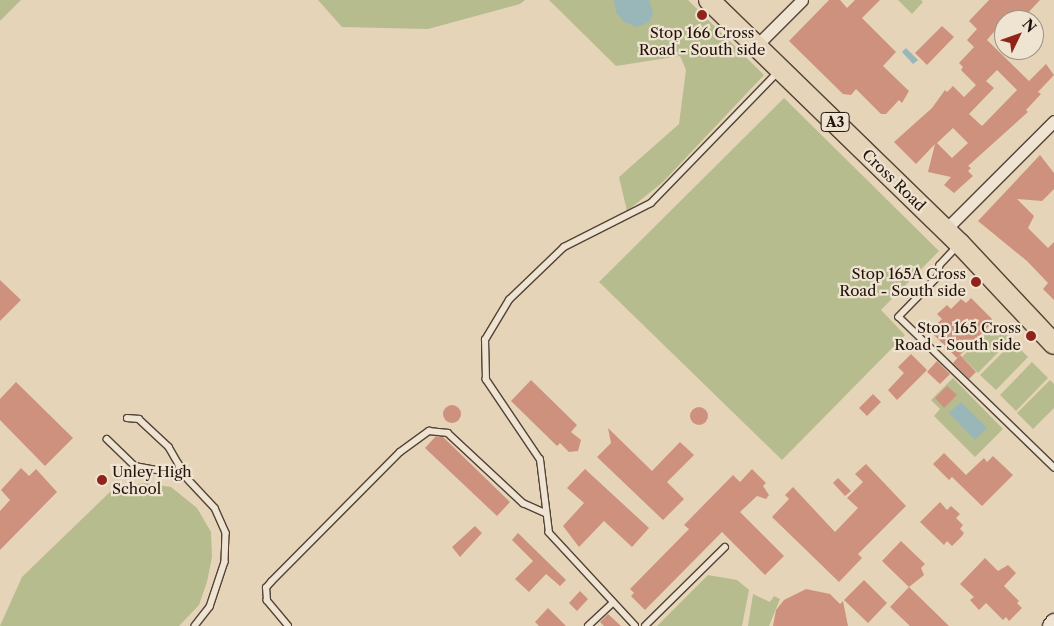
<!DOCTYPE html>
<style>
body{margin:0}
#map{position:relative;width:1054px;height:626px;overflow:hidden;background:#e6d4b9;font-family:"Libre Caslon Text",serif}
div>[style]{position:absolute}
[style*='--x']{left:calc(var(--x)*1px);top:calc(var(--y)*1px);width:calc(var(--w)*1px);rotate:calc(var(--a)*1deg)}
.green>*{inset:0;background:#b6bc8e}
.water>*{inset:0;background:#99b6b8}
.building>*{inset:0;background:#ce917e}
.round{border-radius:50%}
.roads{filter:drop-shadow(1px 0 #524336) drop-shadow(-1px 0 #524336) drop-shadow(0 1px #524336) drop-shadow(0 -1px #524336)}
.lane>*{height:5.5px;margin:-2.75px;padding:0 2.75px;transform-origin:2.75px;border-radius:2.75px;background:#efe3d2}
.street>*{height:11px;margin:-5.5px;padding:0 5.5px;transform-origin:5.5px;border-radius:5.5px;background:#efe3d2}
.secondary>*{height:16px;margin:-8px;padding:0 8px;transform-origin:8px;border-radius:8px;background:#efe3d2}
.highway>*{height:20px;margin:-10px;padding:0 10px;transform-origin:10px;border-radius:10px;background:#e6d4b9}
.dots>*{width:14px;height:14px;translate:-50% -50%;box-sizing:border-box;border:2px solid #efe3d2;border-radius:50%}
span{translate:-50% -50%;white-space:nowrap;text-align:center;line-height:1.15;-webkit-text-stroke:4.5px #efe3d2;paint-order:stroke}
.shield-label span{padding:1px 4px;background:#efe3d2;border:1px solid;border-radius:4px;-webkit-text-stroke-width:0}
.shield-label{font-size:14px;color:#21130a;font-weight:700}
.poi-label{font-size:15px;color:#21130a}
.right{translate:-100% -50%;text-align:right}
.left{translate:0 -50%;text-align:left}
.street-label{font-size:15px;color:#21130a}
.north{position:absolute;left:994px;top:10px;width:50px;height:50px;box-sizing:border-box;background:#efe3d2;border:1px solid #9d9082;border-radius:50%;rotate:48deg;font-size:14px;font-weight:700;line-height:20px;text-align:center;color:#21130a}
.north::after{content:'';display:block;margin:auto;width:18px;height:22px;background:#8f2418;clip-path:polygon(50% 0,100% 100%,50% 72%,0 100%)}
</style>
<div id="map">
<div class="green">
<i style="clip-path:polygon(0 0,21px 0,0 21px)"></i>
<i style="clip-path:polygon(318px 0,525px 0,520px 4px,428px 29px,342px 27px)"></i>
<i style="clip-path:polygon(549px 0,688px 0,764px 75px,663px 182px,627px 211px,619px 177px,679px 124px,686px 70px,680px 56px,616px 66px)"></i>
<i style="clip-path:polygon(898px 0,921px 0,923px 2px,912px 14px)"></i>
<i style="clip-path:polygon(784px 98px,939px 251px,881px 310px,905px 335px,782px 460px,599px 282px)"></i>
<i style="clip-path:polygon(995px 324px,1011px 339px,978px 373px,962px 357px)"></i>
<i style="clip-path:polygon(1013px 342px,1028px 357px,996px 390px,980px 375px)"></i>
<i style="clip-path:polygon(1032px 362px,1048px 378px,1016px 411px,1000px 395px)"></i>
<i style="clip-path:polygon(953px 378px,1003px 429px,975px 457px,934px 416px,940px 409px,931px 400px)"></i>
<i style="clip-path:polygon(1050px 380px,1054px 384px,1054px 408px,1033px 429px,1017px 413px)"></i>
<i style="clip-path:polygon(144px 483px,171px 487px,197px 508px,211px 532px,212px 557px,207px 582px,199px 605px,179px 626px,0 626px,22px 577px,112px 490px)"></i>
<i style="clip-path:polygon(708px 575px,737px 580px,749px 590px,742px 626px,657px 626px)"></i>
<i style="clip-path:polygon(753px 594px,770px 602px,774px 596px,780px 599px,769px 626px,748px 626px)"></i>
</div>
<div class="water">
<i style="clip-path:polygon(614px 0,649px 0,653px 14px,649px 22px,637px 27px,624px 22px,616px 12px)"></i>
<i style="clip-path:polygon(906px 48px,918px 60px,913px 64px,902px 52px)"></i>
<i style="clip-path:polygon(961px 402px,987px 428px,975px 440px,949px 413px)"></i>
</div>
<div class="building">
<i style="clip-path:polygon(829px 0,840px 0,847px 8px,855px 0,880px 0,862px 18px,896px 52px,883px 66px,909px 91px,902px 103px,899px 100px,886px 114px,881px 114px,856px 89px,851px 95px,843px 94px,789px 41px)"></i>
<i style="clip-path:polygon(evenodd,989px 0,1040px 0,1025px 16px,1028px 20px,1004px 20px,987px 40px,1029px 81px,1046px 64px,1054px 75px,1038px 92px,1041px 94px,1026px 110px,1028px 112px,968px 166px,971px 168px,968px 171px,973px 176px,954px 193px,944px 185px,951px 177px,928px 172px,935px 144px,916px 164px,894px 142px,932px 108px,945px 90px,947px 92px,953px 86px,964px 97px,976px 85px,961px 70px,963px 67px,959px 63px,974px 47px,967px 40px,977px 29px,969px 21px,989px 0,997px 70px,1017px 90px,982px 126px,969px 114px,994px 88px,986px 81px,997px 70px,989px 0,953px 128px,968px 143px,952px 158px,937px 143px,953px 128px)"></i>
<i style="clip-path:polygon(942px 26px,954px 37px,927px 65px,915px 53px)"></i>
<i style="clip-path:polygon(1040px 155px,1054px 173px,1054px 189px,1042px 201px,1017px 199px,1034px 216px,1028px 228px,1048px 248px,1054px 242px,1054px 300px,1043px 289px,1048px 283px,1027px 261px,978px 221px)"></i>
<i style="clip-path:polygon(0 280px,21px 300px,0 321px)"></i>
<i style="clip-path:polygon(971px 298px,994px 321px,957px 358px,930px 331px,942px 319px,937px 314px,947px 305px,951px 309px,961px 299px,966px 303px)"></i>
<i style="clip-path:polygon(911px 354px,927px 370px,897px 400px,888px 390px,904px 373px,898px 367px)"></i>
<i style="clip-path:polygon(960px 355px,976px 372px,969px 379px,953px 363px)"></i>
<i style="clip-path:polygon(937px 361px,950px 374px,940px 384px,927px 372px)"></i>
<i style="clip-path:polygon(531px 380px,577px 425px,571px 432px,581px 440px,578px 451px,569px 452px,560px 443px,557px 446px,511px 401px)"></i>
<i style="clip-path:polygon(16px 382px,73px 438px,45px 466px,0 420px,0 399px)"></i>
<i style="clip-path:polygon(947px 386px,957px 395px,944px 408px,935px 398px)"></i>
<i style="clip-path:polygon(873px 394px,881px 402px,867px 416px,859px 408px)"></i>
<i class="round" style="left:443px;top:405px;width:18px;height:18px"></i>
<i class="round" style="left:690px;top:407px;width:18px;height:18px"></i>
<i style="clip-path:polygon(608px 428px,652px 471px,680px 442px,694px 455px,667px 482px,684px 499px,663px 520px,597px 457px,611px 443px)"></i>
<i style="clip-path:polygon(436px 436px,443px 437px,510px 502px,497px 516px,425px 448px)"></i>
<i style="clip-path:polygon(944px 453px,966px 475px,984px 458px,987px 462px,993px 456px,1013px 475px,982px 506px,952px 477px,949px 480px,933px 464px)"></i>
<i style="clip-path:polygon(866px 464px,906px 506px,858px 554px,862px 558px,839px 582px,772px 517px,789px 499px,785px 495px,793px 487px,835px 532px,858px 508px,847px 498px,863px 482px,855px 474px)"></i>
<i style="clip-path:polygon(21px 468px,29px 476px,36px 469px,57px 492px,0 550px,0 511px,10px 500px,1px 490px)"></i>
<i style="clip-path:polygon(585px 469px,649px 528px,632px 547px,604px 521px,579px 547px,563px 526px,584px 503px,567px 488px)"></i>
<i style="clip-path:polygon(752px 469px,766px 483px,763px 486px,769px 495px,766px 499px,757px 496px,740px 512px,784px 556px,765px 575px,722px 532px,645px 610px,631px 596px,634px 593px,630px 589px,689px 529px,684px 525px,733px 475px,740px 482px)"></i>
<i style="clip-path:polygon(838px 478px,851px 491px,845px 496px,833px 483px)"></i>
<i style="clip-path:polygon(940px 502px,947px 510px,951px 506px,960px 514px,956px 518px,963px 525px,960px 529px,964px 533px,962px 536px,952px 546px,947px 541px,944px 545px,920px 522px)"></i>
<i style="clip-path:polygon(475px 526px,482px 533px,460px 557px,452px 547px)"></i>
<i style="clip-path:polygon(518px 533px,566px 580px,560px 586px,546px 574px,529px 592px,515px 579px,533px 561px,512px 540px)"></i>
<i style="clip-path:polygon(901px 541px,925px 564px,921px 568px,924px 575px,909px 587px,949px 626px,910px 626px,890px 607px,909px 587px,882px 561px)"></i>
<i style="clip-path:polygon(985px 558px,998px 571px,1008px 565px,1016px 573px,1004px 586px,1019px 601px,1017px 603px,1022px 608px,1009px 621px,1006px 617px,1003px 620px,986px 603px,979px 610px,970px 600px,974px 597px,960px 584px)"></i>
<i style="clip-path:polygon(864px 580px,887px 603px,868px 623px,844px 600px)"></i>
<i style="clip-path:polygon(806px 589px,830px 594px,840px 604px,843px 601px,848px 626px,773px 626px,776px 610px,784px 600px)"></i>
<i style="clip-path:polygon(580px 591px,588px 599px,577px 611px,569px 603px)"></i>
<i style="clip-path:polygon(548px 608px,566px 626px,539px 626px,535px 622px)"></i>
<i style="clip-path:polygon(608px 614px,621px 626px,604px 626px,600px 622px)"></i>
</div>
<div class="roads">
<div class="lane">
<i style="--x:958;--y:246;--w:26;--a:133"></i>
<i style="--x:940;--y:265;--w:12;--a:99"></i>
<i style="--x:938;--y:277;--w:56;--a:134.3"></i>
<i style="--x:899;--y:317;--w:216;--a:44.1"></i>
<i style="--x:127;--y:418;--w:12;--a:5"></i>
<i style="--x:139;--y:419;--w:41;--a:43"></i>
<i style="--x:169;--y:447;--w:20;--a:60"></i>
<i style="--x:179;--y:464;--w:10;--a:84"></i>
<i style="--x:107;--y:439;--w:39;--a:44"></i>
<i style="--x:135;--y:466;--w:50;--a:10.4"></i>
<i style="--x:184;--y:475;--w:45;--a:46.8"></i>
<i style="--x:215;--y:508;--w:27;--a:66"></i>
<i style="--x:226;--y:533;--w:29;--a:92"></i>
<i style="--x:225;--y:562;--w:47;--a:108.4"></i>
<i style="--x:210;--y:607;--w:24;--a:128"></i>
<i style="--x:288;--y:626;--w:33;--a:-130"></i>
<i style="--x:267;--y:601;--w:13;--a:-94"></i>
<i style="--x:266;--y:588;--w:8;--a:-50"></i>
<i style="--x:271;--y:582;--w:183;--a:-45.2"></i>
<i style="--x:400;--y:452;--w:36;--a:-36"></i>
<i style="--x:429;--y:431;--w:19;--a:6"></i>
<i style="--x:448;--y:433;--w:103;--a:43"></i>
<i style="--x:523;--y:503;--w:24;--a:24"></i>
<i style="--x:588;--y:626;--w:34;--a:-43"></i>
<i style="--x:635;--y:626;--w:127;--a:-132.8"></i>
<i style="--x:549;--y:533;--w:74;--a:-97"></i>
<i style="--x:540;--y:460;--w:97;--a:-124"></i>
<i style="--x:486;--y:380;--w:40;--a:-91.4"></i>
<i style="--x:485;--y:340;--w:47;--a:-59"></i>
<i style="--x:509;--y:300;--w:76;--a:-43.9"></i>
<i style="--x:564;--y:247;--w:97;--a:-26.8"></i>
<i style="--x:651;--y:203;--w:181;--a:-45.9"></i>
<i style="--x:645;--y:626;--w:112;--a:-44.6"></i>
</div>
<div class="street">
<i style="--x:756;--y:46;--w:65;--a:-45"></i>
<i style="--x:945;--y:230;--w:154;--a:-45"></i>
</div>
<div class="secondary">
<i style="--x:1051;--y:626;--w:5;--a:-53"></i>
</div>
<div class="highway">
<i style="--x:709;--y:0;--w:350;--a:44.2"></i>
<i style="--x:960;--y:244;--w:137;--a:46.8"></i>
</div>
</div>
<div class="dots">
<i style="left:702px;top:15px;background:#8f2418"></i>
<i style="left:976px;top:282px;background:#8f2418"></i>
<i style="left:1031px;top:336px;background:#8f2418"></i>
<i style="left:102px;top:480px;background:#8f2418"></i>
</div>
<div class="shield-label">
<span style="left:835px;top:122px">A3</span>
</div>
<div class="poi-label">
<span style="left:702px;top:41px">Stop 166 Cross<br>Road - South side</span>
<span class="right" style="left:966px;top:282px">Stop 165A Cross<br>Road - South side</span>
<span class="right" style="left:1021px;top:336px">Stop 165 Cross<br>Road - South side</span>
<span class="left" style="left:112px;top:480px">Unley High<br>School</span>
</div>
<div class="street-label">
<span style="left:894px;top:180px;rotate:44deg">Cross Road</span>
</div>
<div class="north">N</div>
</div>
